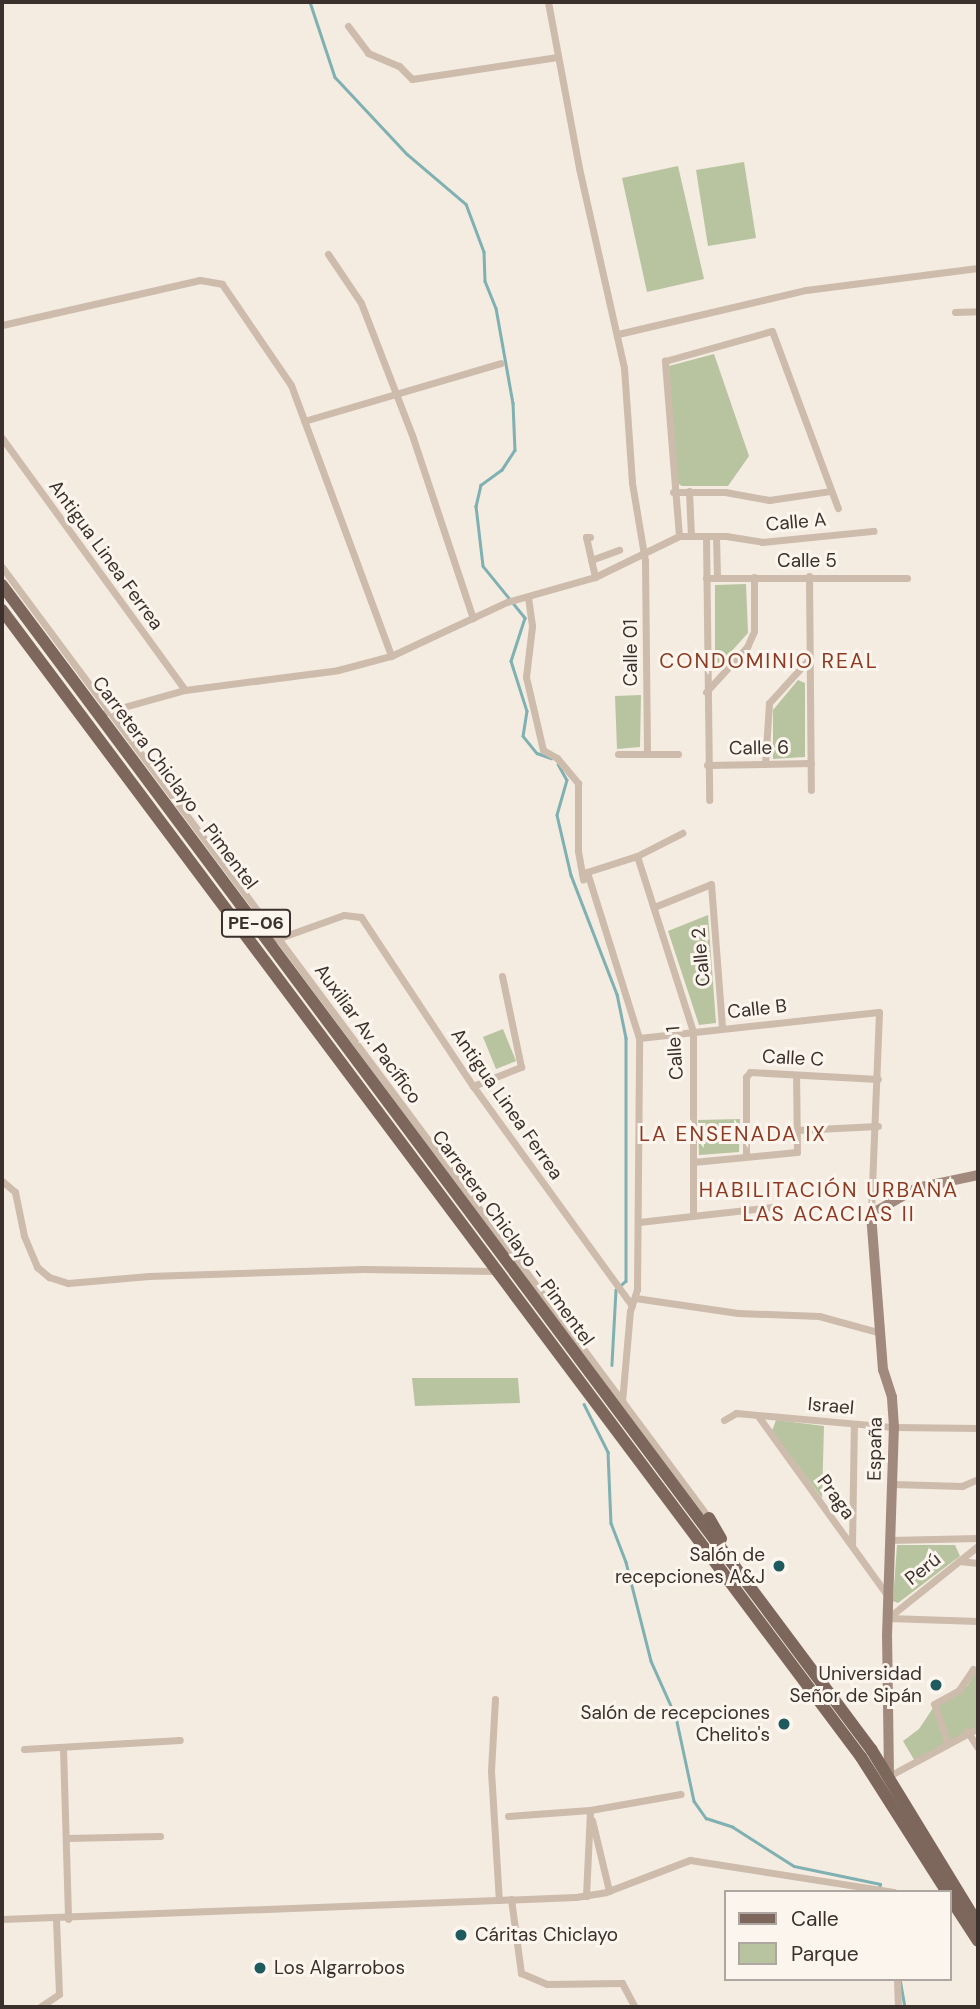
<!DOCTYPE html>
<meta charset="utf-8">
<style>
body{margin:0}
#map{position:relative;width:980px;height:2009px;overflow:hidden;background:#f4ebe1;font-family:"DM Sans",sans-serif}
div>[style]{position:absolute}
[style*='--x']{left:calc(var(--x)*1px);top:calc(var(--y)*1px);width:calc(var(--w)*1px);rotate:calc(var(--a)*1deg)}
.green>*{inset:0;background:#b8c4a0}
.stream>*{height:2.5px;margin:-1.25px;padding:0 1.25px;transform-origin:1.25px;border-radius:1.25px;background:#7fb0b2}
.street>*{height:7px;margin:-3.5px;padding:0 3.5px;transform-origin:3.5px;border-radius:3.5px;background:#cdbbac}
.secondary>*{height:10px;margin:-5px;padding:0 5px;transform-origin:5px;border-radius:5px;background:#a18a7d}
.primary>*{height:12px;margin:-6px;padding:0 6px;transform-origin:6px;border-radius:6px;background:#7d675c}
.dots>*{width:19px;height:19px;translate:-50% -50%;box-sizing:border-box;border:4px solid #fbf5ee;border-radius:50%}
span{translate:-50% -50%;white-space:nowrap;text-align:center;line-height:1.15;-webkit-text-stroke:6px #fbf5ee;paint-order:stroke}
.shield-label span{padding:2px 5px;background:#fbf5ee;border:2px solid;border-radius:5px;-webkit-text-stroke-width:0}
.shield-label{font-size:18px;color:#3b302b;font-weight:700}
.street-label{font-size:19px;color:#3b302b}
.poi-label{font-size:19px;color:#3b302b}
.right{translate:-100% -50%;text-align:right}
.left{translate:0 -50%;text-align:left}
.neighbourhood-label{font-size:21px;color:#8c3b22;letter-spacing:2px}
.frame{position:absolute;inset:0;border:4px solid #3b302b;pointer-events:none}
.legend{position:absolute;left:724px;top:1890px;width:228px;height:91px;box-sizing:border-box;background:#fbf5ee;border:2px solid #aea6a0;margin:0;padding:9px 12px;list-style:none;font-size:21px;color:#3b302b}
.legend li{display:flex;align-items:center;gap:14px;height:35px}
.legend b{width:35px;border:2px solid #aea6a0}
</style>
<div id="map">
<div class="green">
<i style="clip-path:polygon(744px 162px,756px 238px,708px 246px,696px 170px)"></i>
<i style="clip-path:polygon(678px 166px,704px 279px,647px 292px,622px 178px)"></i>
<i style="clip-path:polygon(714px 354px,749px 456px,728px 486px,682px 486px,677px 483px,669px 366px)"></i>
<i style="clip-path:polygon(746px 584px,748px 633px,720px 664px,715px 661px,715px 585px)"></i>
<i style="clip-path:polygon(798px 680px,805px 683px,805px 757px,773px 759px,773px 710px)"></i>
<i style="clip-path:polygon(641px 695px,640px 747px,617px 749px,615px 696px)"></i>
<i style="clip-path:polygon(708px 915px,716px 1023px,699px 1025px,668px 931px)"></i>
<i style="clip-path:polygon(503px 1029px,516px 1061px,496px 1069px,483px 1037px)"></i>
<i style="clip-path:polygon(740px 1119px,739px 1152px,699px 1155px,698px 1120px)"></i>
<i style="clip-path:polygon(412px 1378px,518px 1378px,520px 1403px,415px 1406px)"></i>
<i style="clip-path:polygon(776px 1420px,824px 1426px,822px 1498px,772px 1431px)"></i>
<i style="clip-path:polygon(897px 1545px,955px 1545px,960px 1556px,898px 1603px,893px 1601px)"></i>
<i style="clip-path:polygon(975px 1673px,978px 1673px,978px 1730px,916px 1763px,903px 1741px,919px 1729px,933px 1708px,967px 1686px)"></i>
</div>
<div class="stream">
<i style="--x:75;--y:2;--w:21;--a:0"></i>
<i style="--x:310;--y:2;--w:79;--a:71.6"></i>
<i style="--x:335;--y:77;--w:105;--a:46.9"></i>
<i style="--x:407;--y:154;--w:77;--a:40.3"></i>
<i style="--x:466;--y:204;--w:51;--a:69.4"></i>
<i style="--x:484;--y:252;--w:29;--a:88"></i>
<i style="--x:485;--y:281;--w:29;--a:68"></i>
<i style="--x:496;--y:308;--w:97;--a:79.9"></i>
<i style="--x:513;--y:403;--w:47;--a:87.6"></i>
<i style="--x:515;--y:450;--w:24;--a:123"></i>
<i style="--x:502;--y:470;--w:26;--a:144"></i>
<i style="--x:481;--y:485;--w:22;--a:103"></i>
<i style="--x:476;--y:506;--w:60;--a:83.3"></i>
<i style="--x:483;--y:566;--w:41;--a:50.9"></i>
<i style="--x:513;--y:603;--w:19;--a:51"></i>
<i style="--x:525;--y:618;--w:45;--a:108"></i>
<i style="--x:511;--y:661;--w:52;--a:72.3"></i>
<i style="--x:527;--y:711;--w:25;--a:99"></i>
<i style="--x:523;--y:736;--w:22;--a:51"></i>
<i style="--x:537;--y:753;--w:15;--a:20"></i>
<i style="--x:558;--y:764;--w:18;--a:61"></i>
<i style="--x:567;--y:780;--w:36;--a:106"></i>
<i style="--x:557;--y:815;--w:62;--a:76.9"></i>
<i style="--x:571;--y:875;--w:128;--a:68.9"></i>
<i style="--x:617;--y:994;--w:45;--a:78.4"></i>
<i style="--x:626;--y:1038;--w:243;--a:90"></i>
<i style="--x:626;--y:1281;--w:13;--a:138"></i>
<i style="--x:616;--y:1290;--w:75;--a:93.1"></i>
<i style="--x:584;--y:1404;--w:54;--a:63.4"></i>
<i style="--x:608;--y:1452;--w:71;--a:87.6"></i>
<i style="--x:611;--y:1523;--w:42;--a:69"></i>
<i style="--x:626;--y:1562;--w:102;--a:75.8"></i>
<i style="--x:651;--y:1661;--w:61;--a:65.9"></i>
<i style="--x:676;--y:1717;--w:86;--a:77.9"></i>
<i style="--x:694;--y:1801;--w:21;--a:55"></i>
<i style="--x:706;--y:1818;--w:28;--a:18"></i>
<i style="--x:733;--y:1827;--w:72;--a:32.6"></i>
<i style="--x:794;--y:1866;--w:88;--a:11.8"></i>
<i style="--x:880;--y:1884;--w:4;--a:90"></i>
<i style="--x:900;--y:1979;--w:28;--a:80"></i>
</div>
<div class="street">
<i style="--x:548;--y:2;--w:169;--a:79.4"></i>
<i style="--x:579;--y:168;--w:205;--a:77.3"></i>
<i style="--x:624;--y:368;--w:115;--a:86"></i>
<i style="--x:632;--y:483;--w:79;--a:80.5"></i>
<i style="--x:645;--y:561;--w:193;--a:89.4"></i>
<i style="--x:348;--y:26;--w:34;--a:53"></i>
<i style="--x:368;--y:53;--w:34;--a:23"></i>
<i style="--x:399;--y:66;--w:18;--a:45"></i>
<i style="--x:412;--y:79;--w:147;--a:-8.6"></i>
<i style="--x:328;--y:254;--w:59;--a:56"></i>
<i style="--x:361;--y:303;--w:145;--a:68.9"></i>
<i style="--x:413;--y:438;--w:190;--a:71.6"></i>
<i style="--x:955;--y:312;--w:23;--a:-2"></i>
<i style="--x:2;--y:325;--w:203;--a:-12.8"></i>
<i style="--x:200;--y:280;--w:22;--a:10"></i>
<i style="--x:222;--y:284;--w:122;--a:55.7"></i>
<i style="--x:291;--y:385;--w:289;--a:69.7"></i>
<i style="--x:618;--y:334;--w:193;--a:-13.2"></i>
<i style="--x:806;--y:290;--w:173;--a:-7.3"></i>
<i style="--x:304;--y:421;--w:205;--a:-16.4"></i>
<i style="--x:2;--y:438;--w:311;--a:54"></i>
<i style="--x:689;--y:491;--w:45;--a:87.5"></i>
<i style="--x:673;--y:492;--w:52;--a:0"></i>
<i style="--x:725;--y:492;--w:45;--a:10.3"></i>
<i style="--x:769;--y:500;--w:63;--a:-8.3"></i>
<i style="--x:679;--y:536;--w:176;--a:-94.6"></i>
<i style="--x:665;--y:361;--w:111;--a:-15.7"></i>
<i style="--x:772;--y:331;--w:189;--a:69.6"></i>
<i style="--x:706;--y:536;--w:264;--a:89.3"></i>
<i style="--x:716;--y:536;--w:41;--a:88.6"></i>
<i style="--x:590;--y:537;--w:4;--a:180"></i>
<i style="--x:586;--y:537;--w:41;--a:77.3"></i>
<i style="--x:591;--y:560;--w:30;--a:-20"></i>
<i style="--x:2;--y:567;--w:1185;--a:53.37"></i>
<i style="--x:809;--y:576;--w:214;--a:89.5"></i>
<i style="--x:706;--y:578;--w:201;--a:0"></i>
<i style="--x:528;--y:597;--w:29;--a:82"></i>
<i style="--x:532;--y:626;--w:51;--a:96.7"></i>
<i style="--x:526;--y:677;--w:75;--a:76.9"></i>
<i style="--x:543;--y:750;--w:16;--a:30"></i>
<i style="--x:557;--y:758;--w:33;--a:50"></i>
<i style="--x:578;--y:783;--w:68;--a:90"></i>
<i style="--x:578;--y:851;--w:29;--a:80"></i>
<i style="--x:706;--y:692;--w:61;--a:-47.7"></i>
<i style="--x:747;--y:647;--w:17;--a:-66"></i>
<i style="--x:754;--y:631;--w:54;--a:-90"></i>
<i style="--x:106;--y:712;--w:82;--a:-15.6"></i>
<i style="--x:185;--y:690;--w:154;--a:-7.4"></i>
<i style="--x:338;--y:670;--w:55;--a:-14.8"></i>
<i style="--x:391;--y:656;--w:128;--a:-25"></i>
<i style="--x:507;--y:602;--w:91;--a:-15.9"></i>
<i style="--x:595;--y:577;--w:93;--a:-26"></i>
<i style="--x:679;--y:536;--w:47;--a:0"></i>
<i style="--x:726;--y:536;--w:36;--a:9"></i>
<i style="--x:762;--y:542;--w:112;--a:-5.7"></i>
<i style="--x:618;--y:754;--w:60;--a:0"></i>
<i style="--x:765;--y:764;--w:61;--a:-86.2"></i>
<i style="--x:769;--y:703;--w:61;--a:-47.7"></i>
<i style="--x:707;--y:765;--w:104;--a:-1.1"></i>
<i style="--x:637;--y:856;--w:184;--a:72.3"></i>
<i style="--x:693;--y:1031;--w:184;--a:90"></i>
<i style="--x:654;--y:907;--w:61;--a:-22"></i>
<i style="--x:711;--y:884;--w:144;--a:85.6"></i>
<i style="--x:274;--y:940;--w:74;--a:-19.7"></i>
<i style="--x:344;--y:915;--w:17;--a:7"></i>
<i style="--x:361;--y:917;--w:203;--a:56.5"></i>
<i style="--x:473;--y:1086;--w:271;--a:54.1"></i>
<i style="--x:639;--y:1038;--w:241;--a:-6.2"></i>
<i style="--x:879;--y:1012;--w:202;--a:92.3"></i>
<i style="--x:473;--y:1086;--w:52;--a:-21.6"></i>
<i style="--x:521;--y:1067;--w:93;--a:-101.8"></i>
<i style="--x:796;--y:1130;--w:82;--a:-2.8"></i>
<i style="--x:746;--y:1156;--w:79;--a:-90"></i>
<i style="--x:746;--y:1077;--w:6;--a:-51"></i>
<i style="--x:750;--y:1072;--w:128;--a:3.1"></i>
<i style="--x:693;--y:1162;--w:104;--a:-5.5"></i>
<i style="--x:797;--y:1152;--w:77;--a:-90.7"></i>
<i style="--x:2;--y:1181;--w:17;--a:40"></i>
<i style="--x:15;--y:1192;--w:45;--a:78.4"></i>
<i style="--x:24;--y:1236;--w:34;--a:67"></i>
<i style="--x:37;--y:1267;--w:16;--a:40"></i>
<i style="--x:49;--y:1277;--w:20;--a:18"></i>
<i style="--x:68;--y:1283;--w:81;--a:-4.9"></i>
<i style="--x:149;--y:1276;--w:214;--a:-1.9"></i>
<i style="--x:363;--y:1269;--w:133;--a:0.9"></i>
<i style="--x:639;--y:1222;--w:134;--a:-6.4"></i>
<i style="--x:635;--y:1298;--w:104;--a:8.3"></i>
<i style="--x:738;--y:1313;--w:81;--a:2.1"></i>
<i style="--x:819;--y:1316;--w:64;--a:15.3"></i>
<i style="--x:622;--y:1402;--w:91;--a:-85"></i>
<i style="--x:630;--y:1311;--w:23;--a:-72"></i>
<i style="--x:637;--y:1289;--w:251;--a:-89.5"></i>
<i style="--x:639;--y:1038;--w:174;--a:-107.4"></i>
<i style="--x:587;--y:872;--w:52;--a:-17.7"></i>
<i style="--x:637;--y:856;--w:51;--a:-27.1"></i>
<i style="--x:758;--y:1416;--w:222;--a:54.2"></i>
<i style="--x:724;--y:1420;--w:14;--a:-30"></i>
<i style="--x:736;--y:1413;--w:159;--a:5.1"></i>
<i style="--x:894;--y:1427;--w:84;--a:0.7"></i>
<i style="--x:892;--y:1484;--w:70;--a:1.6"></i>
<i style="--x:962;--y:1486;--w:17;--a:-24"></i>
<i style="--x:890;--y:1540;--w:88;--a:-1.3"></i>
<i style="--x:852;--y:1545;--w:121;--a:-89.1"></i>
<i style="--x:959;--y:1561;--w:19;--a:6"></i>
<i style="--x:888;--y:1618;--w:115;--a:-38.7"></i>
<i style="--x:888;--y:1618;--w:90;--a:1.9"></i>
<i style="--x:495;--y:1699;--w:72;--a:93.2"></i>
<i style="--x:491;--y:1771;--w:129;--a:86.5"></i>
<i style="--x:967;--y:1731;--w:20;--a:57"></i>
<i style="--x:947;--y:1741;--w:39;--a:-109"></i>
<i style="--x:934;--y:1704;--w:29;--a:-29"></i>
<i style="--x:959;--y:1690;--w:25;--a:-56"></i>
<i style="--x:973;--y:1669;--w:7;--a:45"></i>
<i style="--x:63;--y:1748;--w:171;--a:88.3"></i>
<i style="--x:24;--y:1749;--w:156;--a:-3.3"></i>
<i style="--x:889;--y:1776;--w:101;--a:-28.3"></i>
<i style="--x:508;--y:1816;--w:82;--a:-4.2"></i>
<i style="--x:590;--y:1810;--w:92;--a:-10"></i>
<i style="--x:592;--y:1820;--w:73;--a:76.5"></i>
<i style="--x:66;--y:1838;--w:94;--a:-1.2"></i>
<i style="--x:586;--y:1896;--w:86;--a:-87.3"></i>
<i style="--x:511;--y:1899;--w:75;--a:82.3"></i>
<i style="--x:521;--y:1973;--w:28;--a:23"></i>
<i style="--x:547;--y:1984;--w:75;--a:-0.8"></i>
<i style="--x:622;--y:1983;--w:27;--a:62"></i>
<i style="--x:2;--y:1919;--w:574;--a:-2.19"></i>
<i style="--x:576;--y:1897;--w:30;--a:-9"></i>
<i style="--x:606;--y:1892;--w:90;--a:-20.9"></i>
<i style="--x:690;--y:1860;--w:206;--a:8.9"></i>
<i style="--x:897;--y:1979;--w:28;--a:88"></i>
<i style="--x:40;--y:2007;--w:23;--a:-34"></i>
<i style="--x:59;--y:1994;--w:75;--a:-92.3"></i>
</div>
<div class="secondary">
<i style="--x:889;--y:1776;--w:140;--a:-90.8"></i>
<i style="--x:887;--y:1636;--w:209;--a:-88.1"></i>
<i style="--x:894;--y:1427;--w:30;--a:-94"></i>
<i style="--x:892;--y:1397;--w:28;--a:-108"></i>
<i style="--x:883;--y:1370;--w:156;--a:-94.4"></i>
<i style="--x:871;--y:1214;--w:53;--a:-29.5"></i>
<i style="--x:917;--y:1188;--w:62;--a:-12"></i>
</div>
<div class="primary">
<i style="--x:2;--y:585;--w:1453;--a:53.26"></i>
<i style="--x:871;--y:1749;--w:205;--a:58.6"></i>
<i style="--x:2;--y:610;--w:1433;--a:53.17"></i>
<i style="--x:861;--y:1757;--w:160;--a:57.5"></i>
<i style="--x:709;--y:1518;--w:24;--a:60"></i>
<i style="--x:950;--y:1898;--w:51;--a:56.9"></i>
</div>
<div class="dots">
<i style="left:779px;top:1566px;background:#1f5a5e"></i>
<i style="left:936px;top:1685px;background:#1f5a5e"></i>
<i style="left:784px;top:1724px;background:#1f5a5e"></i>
<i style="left:461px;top:1935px;background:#1f5a5e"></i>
<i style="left:260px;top:1968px;background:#1f5a5e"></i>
</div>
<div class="shield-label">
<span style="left:256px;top:923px">PE-06</span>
</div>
<div class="street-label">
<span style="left:796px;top:522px;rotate:-5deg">Calle A</span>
<span style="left:106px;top:555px;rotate:54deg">Antigua Linea Ferrea</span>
<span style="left:807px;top:561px">Calle 5</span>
<span style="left:631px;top:653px;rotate:-90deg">Calle 01</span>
<span style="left:759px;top:748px;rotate:-1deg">Calle 6</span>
<span style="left:175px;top:783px;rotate:53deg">Carretera Chiclayo - Pimentel</span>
<span style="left:701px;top:957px;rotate:-95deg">Calle 2</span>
<span style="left:757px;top:1009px;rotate:-6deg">Calle B</span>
<span style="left:368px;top:1034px;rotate:54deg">Auxiliar Av. Pacífico</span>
<span style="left:675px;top:1053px;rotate:-94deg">Calle 1</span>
<span style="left:793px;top:1058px;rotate:3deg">Calle C</span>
<span style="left:507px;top:1104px;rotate:55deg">Antigua Linea Ferrea</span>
<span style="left:513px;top:1238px;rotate:54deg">Carretera Chiclayo - Pimentel</span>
<span style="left:831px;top:1406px;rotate:5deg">Israel</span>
<span style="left:875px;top:1449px;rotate:-89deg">España</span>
<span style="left:836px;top:1497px;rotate:54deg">Praga</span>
<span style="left:923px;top:1569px;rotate:-39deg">Perú</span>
</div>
<div class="poi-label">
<span class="right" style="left:765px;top:1566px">Salón de<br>recepciones A&amp;J</span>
<span class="right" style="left:922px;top:1685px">Universidad<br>Señor de Sipán</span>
<span class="right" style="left:770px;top:1724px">Salón de recepciones<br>Chelito's</span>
<span class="left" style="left:475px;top:1935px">Cáritas Chiclayo</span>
<span class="left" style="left:274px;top:1968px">Los Algarrobos</span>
</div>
<div class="neighbourhood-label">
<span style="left:769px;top:661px">CONDOMINIO REAL</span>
<span style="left:733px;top:1134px">LA ENSENADA IX</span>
<span style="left:829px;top:1202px">HABILITACIÓN URBANA<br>LAS ACACIAS II</span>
</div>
<div class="frame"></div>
<ul class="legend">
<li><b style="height:9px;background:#7d675c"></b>Calle</li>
<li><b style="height:19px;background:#b8c4a0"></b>Parque</li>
</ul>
</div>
